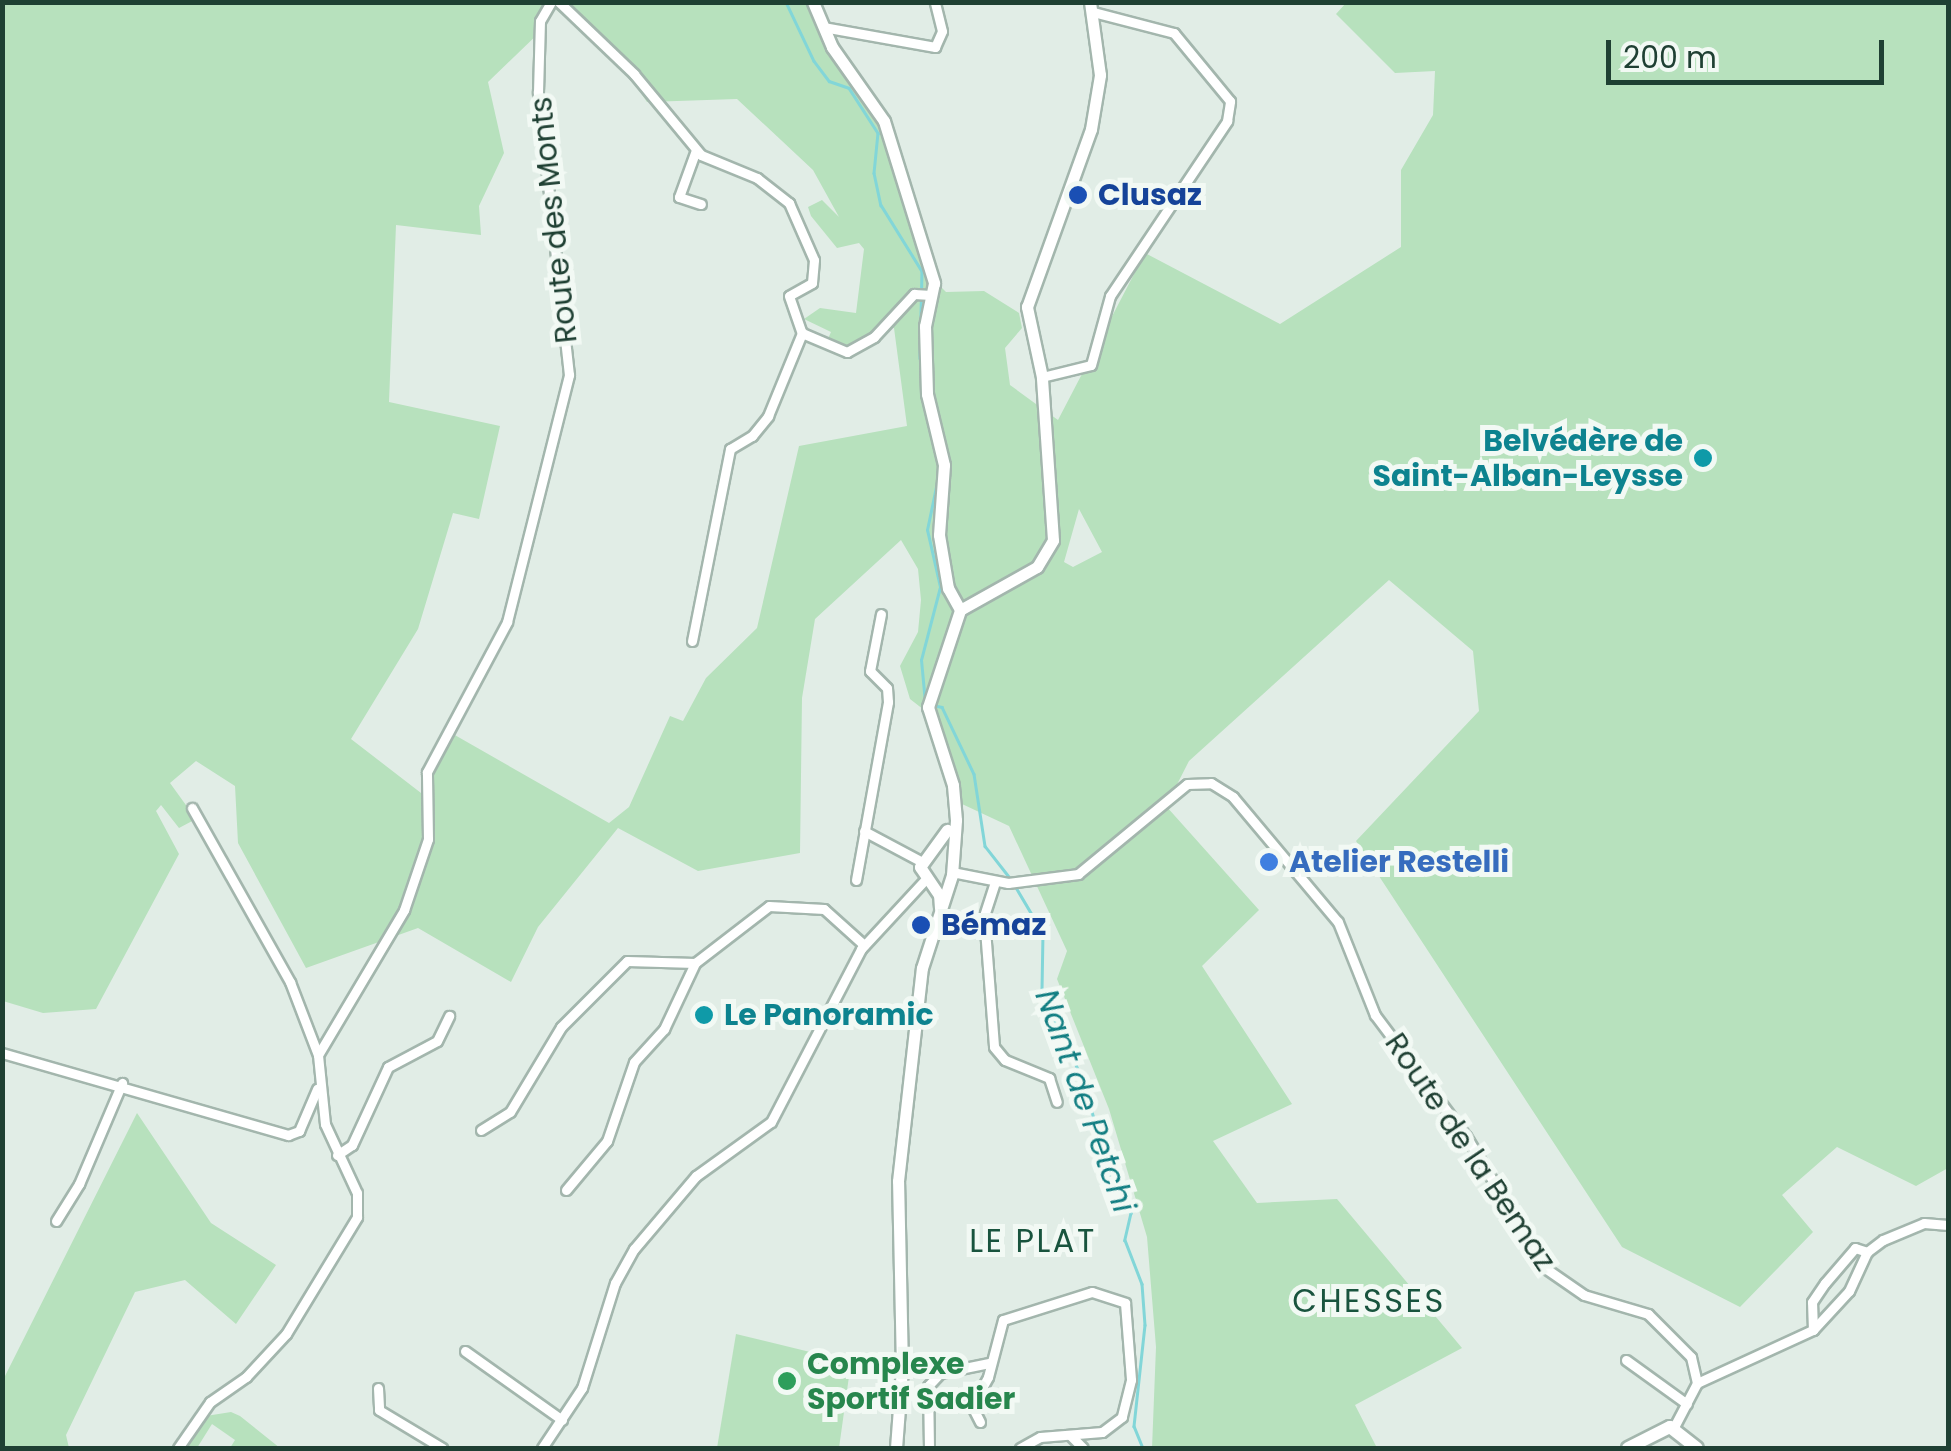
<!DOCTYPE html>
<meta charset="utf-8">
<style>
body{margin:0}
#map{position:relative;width:1951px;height:1451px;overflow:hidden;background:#e1ede6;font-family:Poppins,sans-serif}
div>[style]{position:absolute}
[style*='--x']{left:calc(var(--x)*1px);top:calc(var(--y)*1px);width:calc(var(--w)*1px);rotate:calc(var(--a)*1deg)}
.green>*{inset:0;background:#b7e1bd}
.stream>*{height:2.5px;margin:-1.25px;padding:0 1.25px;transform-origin:1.25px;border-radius:1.25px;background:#82d6d8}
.roads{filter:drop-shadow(2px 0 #a3b6ad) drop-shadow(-2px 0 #a3b6ad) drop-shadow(0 2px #a3b6ad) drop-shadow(0 -2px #a3b6ad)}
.minor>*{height:9px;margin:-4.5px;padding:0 4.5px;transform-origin:4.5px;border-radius:4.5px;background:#fff}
.tertiary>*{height:11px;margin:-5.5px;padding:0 5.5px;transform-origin:5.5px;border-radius:5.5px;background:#fff}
.secondary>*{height:12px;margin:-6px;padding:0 6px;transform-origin:6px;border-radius:6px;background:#fff}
.dots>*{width:28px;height:28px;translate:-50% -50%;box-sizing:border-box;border:5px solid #f2f9f4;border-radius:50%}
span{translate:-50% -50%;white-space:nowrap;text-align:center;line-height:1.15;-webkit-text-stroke:10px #f2f9f4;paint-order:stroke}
.transit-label{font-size:30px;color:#164399;font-weight:700}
.left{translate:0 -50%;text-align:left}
.street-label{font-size:30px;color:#1f4033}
.culture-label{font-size:30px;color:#0d838f;font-weight:700}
.right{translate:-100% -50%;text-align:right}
.shop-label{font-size:30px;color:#366cbe;font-weight:700}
.leisure-label{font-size:30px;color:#27864d;font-weight:700}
.water-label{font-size:32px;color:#127e82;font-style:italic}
.neighbourhood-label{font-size:32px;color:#19543e;letter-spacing:2.5px}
.frame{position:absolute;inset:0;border:5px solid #1f4033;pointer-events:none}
.scale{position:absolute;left:1606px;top:40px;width:278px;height:45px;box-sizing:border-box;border:5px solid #1f4033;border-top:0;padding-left:12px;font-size:30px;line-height:35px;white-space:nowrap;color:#1f4033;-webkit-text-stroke:8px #f2f9f4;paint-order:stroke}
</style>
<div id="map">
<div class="green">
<i style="clip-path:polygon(evenodd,2px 3px,808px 3px,875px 110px,928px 274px,946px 292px,984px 291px,1019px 313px,1022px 328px,1005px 348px,1010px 385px,1058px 420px,1145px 253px,1280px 324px,1401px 247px,1401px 170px,1433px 115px,1435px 71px,1395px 73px,1336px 14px,1346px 3px,1948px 3px,1948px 1168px,1916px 1186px,1837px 1147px,1782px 1195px,1813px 1232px,1740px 1307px,1622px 1247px,1356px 841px,1479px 711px,1473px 651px,1389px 580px,1189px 761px,1166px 806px,1259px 910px,1202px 966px,1292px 1104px,1213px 1141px,1257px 1203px,1337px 1199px,1462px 1348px,1355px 1405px,1377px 1448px,1152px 1448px,1156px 1347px,1147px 1237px,1109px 1109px,1057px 979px,1067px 951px,1009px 826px,962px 804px,937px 720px,910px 699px,900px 666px,918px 632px,921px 600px,918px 569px,901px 540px,815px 619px,802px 698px,800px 853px,698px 871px,618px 828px,538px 927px,511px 982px,418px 928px,306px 968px,238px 843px,235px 786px,196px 761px,170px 783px,196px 819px,179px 828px,161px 805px,156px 811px,179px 854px,96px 1009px,43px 1013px,3px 1001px,2px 3px,553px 7px,621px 64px,647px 102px,737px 99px,813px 170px,839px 217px,822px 200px,808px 207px,811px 216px,837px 248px,859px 243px,864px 249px,856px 313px,820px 308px,804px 319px,831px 332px,827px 341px,845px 347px,884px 325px,894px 328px,907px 426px,799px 446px,757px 628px,706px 678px,683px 721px,670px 716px,629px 807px,609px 823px,453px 734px,421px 793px,351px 739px,418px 629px,453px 513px,479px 519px,500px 426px,389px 402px,396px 225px,481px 235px,479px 206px,504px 153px,488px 82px,543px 29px,553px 7px,2px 3px,1079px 509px,1102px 552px,1073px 567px,1064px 562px,1079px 509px)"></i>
<i style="clip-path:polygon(137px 1113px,211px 1223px,276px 1265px,236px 1324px,185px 1280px,135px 1292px,66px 1435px,69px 1448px,3px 1448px,3px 1380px)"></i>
<i style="clip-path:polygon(736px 1334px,851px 1362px,839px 1448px,717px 1448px)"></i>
<i style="clip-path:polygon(231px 1412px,240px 1416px,280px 1448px,230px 1448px,235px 1440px,212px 1424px,197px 1448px,185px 1448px,206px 1416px)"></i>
</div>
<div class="stream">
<i style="--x:786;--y:2;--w:65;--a:64.6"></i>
<i style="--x:814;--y:61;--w:25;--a:53"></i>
<i style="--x:829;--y:81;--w:21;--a:19"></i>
<i style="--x:849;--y:88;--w:54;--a:57.2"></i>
<i style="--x:878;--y:133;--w:40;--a:95.7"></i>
<i style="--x:874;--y:173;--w:33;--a:78"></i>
<i style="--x:881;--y:205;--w:78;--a:58.2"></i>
<i style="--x:922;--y:271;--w:87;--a:91.3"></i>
<i style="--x:922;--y:396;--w:56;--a:76.5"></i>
<i style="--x:925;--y:703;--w:43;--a:-95.3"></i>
<i style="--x:921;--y:660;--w:75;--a:-75.4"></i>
<i style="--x:940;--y:587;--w:58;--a:-102.8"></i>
<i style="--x:927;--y:530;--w:49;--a:-78.2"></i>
<i style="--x:932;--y:705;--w:10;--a:11"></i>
<i style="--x:942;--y:707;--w:74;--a:64.5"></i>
<i style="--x:974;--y:774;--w:73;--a:81.3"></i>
<i style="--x:985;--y:846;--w:39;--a:52"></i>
<i style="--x:1014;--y:884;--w:57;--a:59.4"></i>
<i style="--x:1043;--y:933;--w:60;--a:91"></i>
<i style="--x:1042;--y:993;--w:98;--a:64.7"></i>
<i style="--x:1084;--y:1082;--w:111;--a:74.8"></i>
<i style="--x:1113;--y:1189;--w:30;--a:53"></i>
<i style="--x:1131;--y:1213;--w:28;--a:103"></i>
<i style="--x:1125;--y:1240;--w:47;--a:68.9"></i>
<i style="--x:1142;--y:1284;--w:41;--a:85.8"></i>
<i style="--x:1145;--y:1325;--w:102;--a:96.2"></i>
<i style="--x:1134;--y:1426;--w:24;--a:68"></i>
</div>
<div class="roads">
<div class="minor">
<i style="--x:559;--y:2;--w:104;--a:43.8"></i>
<i style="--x:634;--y:74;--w:105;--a:50.4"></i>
<i style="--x:701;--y:155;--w:61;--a:22.3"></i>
<i style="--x:757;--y:178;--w:41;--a:38"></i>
<i style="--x:789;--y:203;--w:62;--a:66.3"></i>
<i style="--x:814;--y:260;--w:23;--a:95"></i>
<i style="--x:812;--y:283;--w:26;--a:151"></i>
<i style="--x:789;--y:296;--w:39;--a:71"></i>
<i style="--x:802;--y:333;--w:49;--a:22.9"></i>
<i style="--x:847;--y:352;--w:31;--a:-29"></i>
<i style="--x:874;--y:337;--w:59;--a:-47.1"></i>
<i style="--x:914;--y:294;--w:17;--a:3"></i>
<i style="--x:823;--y:27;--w:114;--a:10.1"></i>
<i style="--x:935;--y:47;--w:17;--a:-66"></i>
<i style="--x:942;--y:31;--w:30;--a:-104"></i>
<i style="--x:696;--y:150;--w:50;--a:109.9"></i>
<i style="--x:679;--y:197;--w:23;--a:18"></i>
<i style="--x:1042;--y:377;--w:50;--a:-13.8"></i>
<i style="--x:1091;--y:365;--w:72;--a:-74.6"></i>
<i style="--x:1110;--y:296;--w:211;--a:-56.2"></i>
<i style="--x:1227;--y:121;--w:20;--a:-81"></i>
<i style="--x:1230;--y:101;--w:88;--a:-129.5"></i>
<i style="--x:1174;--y:33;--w:84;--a:-165.5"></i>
<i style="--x:692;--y:641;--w:196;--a:-78.8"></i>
<i style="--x:730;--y:449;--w:26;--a:-31"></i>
<i style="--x:752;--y:436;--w:26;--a:-51"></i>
<i style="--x:768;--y:416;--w:90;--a:-67.7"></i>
<i style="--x:192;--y:808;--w:200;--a:60.6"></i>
<i style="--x:290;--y:982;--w:78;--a:69"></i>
<i style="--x:864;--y:831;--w:66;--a:28.1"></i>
<i style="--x:952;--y:872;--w:57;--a:11.1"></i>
<i style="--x:1008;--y:883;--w:71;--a:-7.3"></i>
<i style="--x:1078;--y:874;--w:141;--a:-39.5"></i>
<i style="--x:1187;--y:784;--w:24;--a:-2"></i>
<i style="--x:1211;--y:783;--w:26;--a:32"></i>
<i style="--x:1233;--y:797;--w:163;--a:50"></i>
<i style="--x:1338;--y:922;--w:100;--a:68.3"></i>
<i style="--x:1375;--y:1015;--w:151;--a:53.1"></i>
<i style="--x:1466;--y:1136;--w:154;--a:59.1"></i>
<i style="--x:1545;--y:1268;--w:47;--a:34.7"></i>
<i style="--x:1584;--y:1295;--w:67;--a:16.5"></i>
<i style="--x:1648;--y:1314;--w:61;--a:45"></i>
<i style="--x:1691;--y:1357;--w:27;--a:77"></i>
<i style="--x:1697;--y:1383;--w:50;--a:117.6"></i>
<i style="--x:856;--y:880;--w:181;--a:-79.8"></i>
<i style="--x:888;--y:702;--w:14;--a:-94"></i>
<i style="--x:887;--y:688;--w:24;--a:-135"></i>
<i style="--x:870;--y:671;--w:58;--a:-79.1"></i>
<i style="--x:995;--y:882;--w:36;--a:108"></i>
<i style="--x:984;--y:916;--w:131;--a:85.6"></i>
<i style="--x:994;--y:1047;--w:17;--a:50"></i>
<i style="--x:1005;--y:1060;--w:48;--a:22.2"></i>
<i style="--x:1049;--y:1078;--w:25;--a:72"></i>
<i style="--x:2;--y:1053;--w:298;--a:16"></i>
<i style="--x:288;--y:1135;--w:12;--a:-20"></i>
<i style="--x:299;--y:1131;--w:46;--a:-66.8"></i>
<i style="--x:481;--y:1130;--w:34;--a:-32"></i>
<i style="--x:510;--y:1112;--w:99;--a:-59"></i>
<i style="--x:561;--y:1027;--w:93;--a:-45"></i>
<i style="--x:627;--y:961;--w:68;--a:1.7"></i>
<i style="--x:695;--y:963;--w:93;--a:-37.6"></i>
<i style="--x:769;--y:906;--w:55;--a:3.1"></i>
<i style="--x:824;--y:909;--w:54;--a:42"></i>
<i style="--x:337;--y:1155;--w:18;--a:-34"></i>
<i style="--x:352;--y:1145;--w:86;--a:-65.2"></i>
<i style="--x:388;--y:1067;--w:55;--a:-28"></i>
<i style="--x:437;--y:1041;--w:28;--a:-64"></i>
<i style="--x:566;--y:1190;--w:64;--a:-50.1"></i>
<i style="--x:607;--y:1141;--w:83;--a:-71.1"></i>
<i style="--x:634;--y:1062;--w:45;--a:-47.7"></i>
<i style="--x:664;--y:1029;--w:73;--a:-64.8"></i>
<i style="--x:56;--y:1221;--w:44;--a:-58.1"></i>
<i style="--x:79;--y:1184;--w:110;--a:-66.9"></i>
<i style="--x:1813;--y:1330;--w:28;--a:-92"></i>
<i style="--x:1812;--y:1302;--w:23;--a:-56"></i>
<i style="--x:1825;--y:1283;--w:46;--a:-49.4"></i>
<i style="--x:1855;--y:1248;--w:13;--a:18"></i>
<i style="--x:465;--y:1351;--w:119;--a:35.4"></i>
<i style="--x:1626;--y:1360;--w:75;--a:35.8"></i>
<i style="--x:1697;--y:1383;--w:128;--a:-24.6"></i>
<i style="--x:1813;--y:1330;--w:53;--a:-47.3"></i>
<i style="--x:1849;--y:1291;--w:43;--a:-65.2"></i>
<i style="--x:1867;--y:1252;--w:20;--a:-37"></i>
<i style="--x:1883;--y:1240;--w:44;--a:-22.5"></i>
<i style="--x:1924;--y:1223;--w:24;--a:5"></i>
<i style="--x:378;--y:1388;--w:22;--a:87"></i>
<i style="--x:379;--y:1410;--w:74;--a:31.1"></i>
<i style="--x:980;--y:1422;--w:18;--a:-117"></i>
<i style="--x:972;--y:1406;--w:33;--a:-61"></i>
<i style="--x:988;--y:1377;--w:59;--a:-75.3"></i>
<i style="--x:1003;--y:1320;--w:93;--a:-17.5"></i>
<i style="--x:1092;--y:1292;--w:35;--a:18"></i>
<i style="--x:1125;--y:1303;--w:77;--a:85.5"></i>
<i style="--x:1131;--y:1380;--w:38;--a:104"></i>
<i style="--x:1122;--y:1417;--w:25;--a:143"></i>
<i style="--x:1102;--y:1432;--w:62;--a:175.4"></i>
<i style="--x:1040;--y:1437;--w:23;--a:151"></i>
<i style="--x:1070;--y:1435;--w:18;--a:45"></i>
<i style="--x:178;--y:1448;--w:56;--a:-55.2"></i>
<i style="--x:210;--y:1402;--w:44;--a:-34.8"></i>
<i style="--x:246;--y:1377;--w:59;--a:-47.1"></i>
<i style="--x:286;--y:1334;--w:137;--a:-58.7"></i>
<i style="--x:357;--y:1217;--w:24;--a:-90"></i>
<i style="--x:357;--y:1193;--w:76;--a:-114.9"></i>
<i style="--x:325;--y:1124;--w:69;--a:-95.8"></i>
<i style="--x:318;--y:1055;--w:169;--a:-59.3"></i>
<i style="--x:404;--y:910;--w:75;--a:-71.3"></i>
<i style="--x:428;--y:839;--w:67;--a:-90.9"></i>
<i style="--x:427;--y:772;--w:170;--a:-61.9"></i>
<i style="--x:507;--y:622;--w:255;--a:-75.9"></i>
<i style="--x:569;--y:375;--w:285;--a:-96.3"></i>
<i style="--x:538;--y:92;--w:71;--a:-88.4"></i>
<i style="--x:540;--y:21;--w:22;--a:-60"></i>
<i style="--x:542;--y:1448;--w:72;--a:-56.3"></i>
<i style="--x:582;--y:1388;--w:110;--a:-72.6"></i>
<i style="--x:615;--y:1283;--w:39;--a:-61"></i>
<i style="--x:634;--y:1249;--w:96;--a:-49.7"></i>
<i style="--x:696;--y:1176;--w:92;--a:-35.8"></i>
<i style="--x:771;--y:1122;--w:195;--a:-62.5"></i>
<i style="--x:861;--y:949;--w:93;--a:-47.2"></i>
<i style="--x:929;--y:1448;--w:62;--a:-90.9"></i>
<i style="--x:928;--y:1386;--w:18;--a:-47"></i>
<i style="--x:940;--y:1373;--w:50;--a:-11.5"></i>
</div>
<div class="tertiary">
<i style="--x:813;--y:2;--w:49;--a:67.1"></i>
<i style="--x:832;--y:47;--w:90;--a:54.9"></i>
<i style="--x:884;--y:121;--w:170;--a:72.8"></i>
<i style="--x:934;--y:283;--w:44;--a:101.8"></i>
<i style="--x:925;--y:326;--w:68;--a:88.3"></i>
<i style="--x:927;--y:394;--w:73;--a:76.5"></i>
<i style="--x:944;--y:465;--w:70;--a:94.1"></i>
<i style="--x:939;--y:535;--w:54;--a:80.4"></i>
<i style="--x:948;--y:588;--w:25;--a:61"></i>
<i style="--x:940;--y:908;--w:13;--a:-94"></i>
<i style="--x:939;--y:895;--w:34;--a:-124"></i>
<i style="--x:920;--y:867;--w:46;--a:-53.9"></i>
<i style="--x:896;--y:1448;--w:79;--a:-85.7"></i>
<i style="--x:902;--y:1369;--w:188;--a:-91.2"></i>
<i style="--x:898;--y:1181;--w:214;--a:-83.6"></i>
<i style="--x:922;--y:968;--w:98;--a:-72.1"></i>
<i style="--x:952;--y:875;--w:55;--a:-85.8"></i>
<i style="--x:956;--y:820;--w:35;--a:-95"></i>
<i style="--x:953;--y:785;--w:82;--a:-107.8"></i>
<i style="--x:928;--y:707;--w:102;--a:-71.7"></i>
<i style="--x:960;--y:610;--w:88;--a:-29.2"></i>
<i style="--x:1037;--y:567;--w:31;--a:-59"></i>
<i style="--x:1053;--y:540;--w:163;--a:-93.9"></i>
<i style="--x:1042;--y:377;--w:72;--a:-102.1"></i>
<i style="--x:1027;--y:307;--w:189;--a:-70.2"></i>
<i style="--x:1091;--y:129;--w:55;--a:-80.5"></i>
<i style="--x:1100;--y:75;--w:74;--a:-97.8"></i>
</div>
<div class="secondary">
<i style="--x:1628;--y:1448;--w:47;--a:-26.6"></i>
<i style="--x:1670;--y:1427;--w:34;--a:38"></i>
</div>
</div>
<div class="dots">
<i style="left:1078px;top:195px;background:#1a4fb4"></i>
<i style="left:1703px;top:458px;background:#0f9aa8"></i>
<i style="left:1269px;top:862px;background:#3f7fe0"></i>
<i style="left:921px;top:925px;background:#1a4fb4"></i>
<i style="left:704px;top:1015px;background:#0f9aa8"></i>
<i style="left:787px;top:1381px;background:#2e9e5b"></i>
</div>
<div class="transit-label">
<span class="left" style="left:1098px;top:195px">Clusaz</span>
<span class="left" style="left:941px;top:925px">Bémaz</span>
</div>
<div class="street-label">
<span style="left:554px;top:220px;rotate:-96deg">Route des Monts</span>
<span style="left:1470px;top:1152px;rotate:56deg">Route de la Bemaz</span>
</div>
<div class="culture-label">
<span class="right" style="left:1683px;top:458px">Belvédère de<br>Saint-Alban-Leysse</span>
<span class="left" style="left:724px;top:1015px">Le Panoramic</span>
</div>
<div class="shop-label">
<span class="left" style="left:1289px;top:862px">Atelier Restelli</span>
</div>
<div class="leisure-label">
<span class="left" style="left:807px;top:1381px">Complexe<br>Sportif Sadier</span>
</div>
<div class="water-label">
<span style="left:1085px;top:1101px;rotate:70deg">Nant de Petchi</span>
</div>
<div class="neighbourhood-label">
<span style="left:1033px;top:1241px">LE PLAT</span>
<span style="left:1369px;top:1301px">CHESSES</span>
</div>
<div class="frame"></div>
<div class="scale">200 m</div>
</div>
